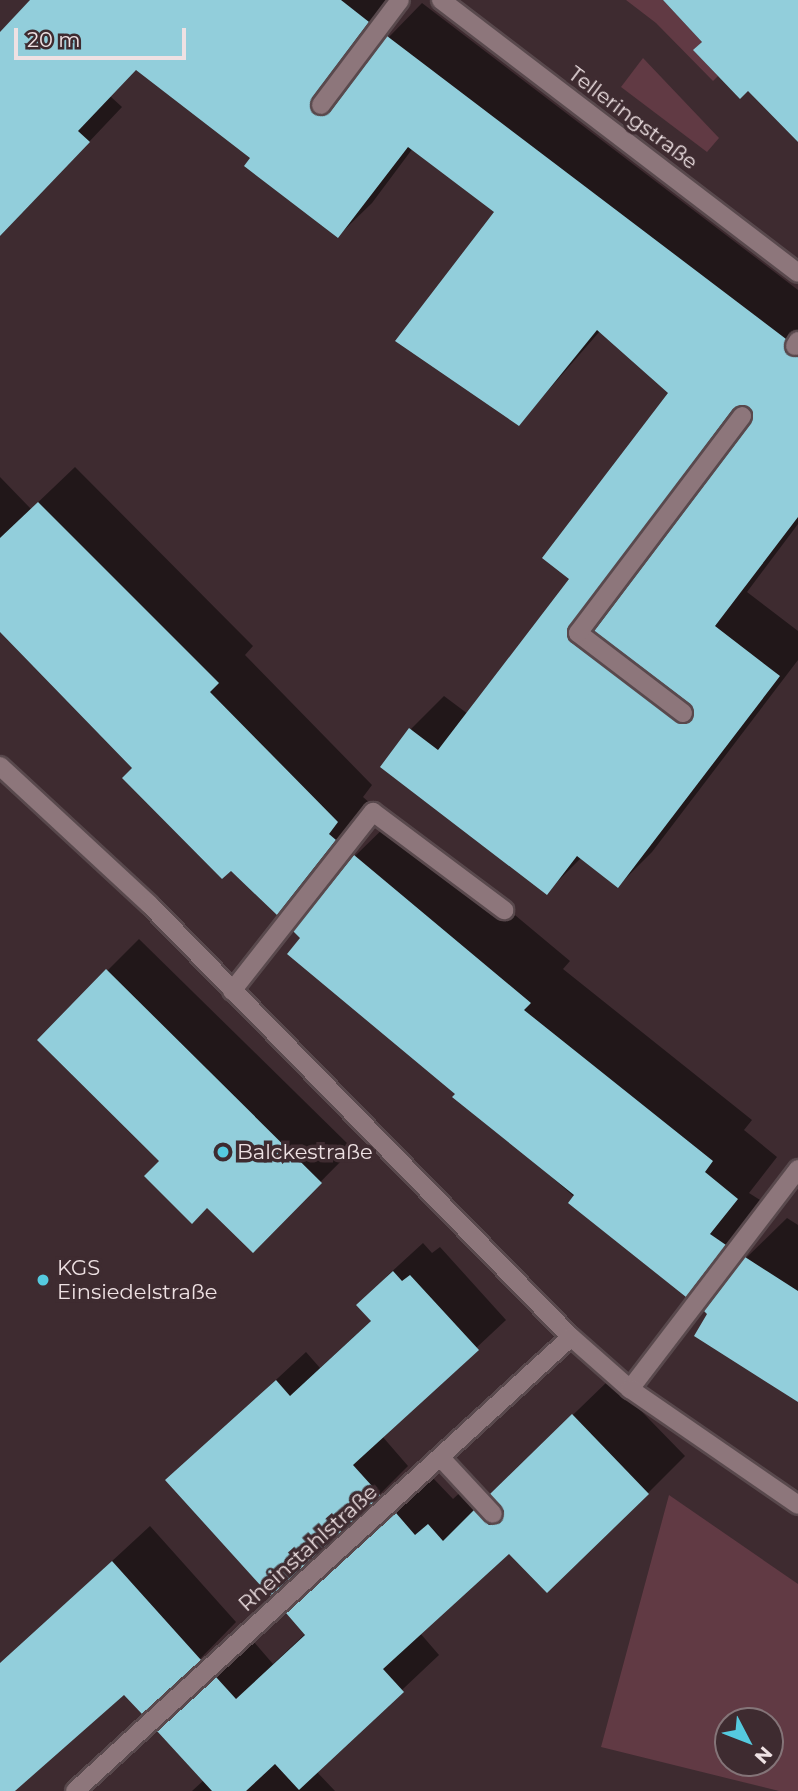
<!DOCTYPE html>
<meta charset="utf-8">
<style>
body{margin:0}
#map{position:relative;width:798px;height:1791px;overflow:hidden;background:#3e2b30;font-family:Montserrat,sans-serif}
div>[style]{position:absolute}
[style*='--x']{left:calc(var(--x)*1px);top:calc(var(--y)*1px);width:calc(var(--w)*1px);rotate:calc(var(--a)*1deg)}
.green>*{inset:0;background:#613a44}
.shadow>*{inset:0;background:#0007}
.building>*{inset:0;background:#92cedb}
.roads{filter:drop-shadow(2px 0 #59494d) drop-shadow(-2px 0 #59494d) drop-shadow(0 2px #59494d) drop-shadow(0 -2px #59494d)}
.service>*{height:18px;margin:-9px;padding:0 9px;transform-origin:9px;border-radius:9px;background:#8d767b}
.minor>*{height:18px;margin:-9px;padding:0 9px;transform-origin:9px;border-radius:9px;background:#8d767b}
.dots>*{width:19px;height:19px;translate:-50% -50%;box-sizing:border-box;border:4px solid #3e2b30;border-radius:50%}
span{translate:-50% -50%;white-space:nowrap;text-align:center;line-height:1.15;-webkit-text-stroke:7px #3e2b30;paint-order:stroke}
.street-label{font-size:21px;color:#eee1e3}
.poi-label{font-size:21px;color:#eee1e3}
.left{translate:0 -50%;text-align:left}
.north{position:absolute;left:714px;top:1707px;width:70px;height:70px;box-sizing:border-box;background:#3e2b30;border:2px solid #847478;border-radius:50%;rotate:132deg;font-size:19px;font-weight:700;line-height:28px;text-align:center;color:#eee1e3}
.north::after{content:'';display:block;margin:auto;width:24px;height:32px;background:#55cadf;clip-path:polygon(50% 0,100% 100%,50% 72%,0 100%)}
.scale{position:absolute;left:14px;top:28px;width:172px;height:32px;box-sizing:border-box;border:4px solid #eee1e3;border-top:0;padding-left:9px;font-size:21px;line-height:24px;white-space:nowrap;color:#eee1e3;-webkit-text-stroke:5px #3e2b30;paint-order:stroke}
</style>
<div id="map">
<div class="green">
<i style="clip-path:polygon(626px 0,663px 0,702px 42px,694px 51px,718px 76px,713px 81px,656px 23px)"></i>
<i style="clip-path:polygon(643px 58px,719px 138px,707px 152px,621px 87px)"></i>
<i style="clip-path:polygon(evenodd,669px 1495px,798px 1584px,798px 1791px,779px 1791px,601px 1747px,669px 1495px,728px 1721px,770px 1721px,770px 1763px,728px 1763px,728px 1721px)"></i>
</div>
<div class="shadow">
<i style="clip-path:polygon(evenodd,32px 0,392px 0,347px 81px,356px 80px,389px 37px,422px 3px,798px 290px,798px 524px,747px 592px,798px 631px,798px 660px,652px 852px,618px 886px,581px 858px,547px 892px,411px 729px,444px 696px,468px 714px,572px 579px,671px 393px,600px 331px,519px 424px,497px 211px,413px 148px,372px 203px,338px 236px,253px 158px,137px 68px,110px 96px,122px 107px,0 236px,0 34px,32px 0,744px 403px,755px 412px,753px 424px,610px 613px,600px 596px,744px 403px)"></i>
<i style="clip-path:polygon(75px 467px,253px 646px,245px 655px,372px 785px,363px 797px,371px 804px,313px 877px,277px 913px,0 631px,0 477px,31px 509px)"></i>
<i style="clip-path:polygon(396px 816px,570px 961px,563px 969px,752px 1120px,744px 1130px,777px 1157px,749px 1193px,765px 1203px,726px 1254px,686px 1295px,457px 1094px,303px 938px,355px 856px)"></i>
<i style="clip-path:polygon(139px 939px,353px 1149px,253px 1250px,161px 1161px,107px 971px)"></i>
<i style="clip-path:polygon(787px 1218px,798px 1225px,798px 1400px,746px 1258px)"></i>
<i style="clip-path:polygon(423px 1243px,432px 1253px,440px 1247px,506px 1320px,382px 1436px,408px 1466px,379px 1495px,168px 1480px,306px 1352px,320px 1368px,372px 1320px,387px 1276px)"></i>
<i style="clip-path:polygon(610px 1379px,685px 1456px,648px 1493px,547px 1591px,509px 1551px,420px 1633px,439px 1655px,316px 1771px,335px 1791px,192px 1791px,204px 1780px,160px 1731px,196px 1695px,254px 1642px,273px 1664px,306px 1633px,288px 1613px,433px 1478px,453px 1499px,465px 1488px,480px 1505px)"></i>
<i style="clip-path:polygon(150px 1526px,236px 1622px,200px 1659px,124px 1692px,14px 1791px,0 1791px,0 1679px,5px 1660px)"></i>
</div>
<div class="building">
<i style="clip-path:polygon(evenodd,30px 0,341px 0,369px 22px,312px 98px,314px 114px,330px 112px,387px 36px,786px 339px,785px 352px,798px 357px,798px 517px,715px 626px,780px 676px,618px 888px,577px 856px,547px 895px,380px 767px,409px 728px,438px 750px,569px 579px,542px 558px,668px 393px,597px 330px,519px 426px,395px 341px,494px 212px,408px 147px,338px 238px,244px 166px,250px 158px,136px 70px,78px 131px,90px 142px,0 236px,0 32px,30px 0,744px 405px,753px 412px,751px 423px,594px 631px,690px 704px,692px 719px,681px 724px,571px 642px,567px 631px,733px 409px,744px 405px)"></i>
<i style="clip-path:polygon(663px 0,798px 0,798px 142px,748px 91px,740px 99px,718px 76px,693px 50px,702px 42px)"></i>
<i style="clip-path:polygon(38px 502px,219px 683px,210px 692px,338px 822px,329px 834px,336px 840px,277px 915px,231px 871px,222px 879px,122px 778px,132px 768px,0 632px,0 538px)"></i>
<i style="clip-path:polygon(354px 855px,531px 1003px,524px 1010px,713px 1161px,705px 1172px,738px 1199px,710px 1234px,726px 1245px,686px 1297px,568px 1203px,574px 1195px,452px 1097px,455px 1094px,287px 954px,300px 938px,293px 931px)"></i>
<i style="clip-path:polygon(106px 969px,322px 1183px,253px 1253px,207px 1208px,192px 1224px,144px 1176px,159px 1161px,37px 1040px)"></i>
<i style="clip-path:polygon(745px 1257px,798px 1291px,798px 1402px,694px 1336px,707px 1314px,704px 1311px)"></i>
<i style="clip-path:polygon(393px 1271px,402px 1281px,410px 1275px,479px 1350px,353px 1465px,381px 1496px,271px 1597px,165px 1480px,276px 1380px,290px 1396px,371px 1321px,356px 1305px)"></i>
<i style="clip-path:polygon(572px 1414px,649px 1494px,547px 1593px,509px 1554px,383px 1669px,404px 1692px,299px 1790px,275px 1764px,246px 1791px,212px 1791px,157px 1731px,216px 1677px,236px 1699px,305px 1635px,286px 1613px,396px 1513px,415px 1535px,428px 1524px,443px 1541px,474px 1510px,489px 1525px,500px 1523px,504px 1511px,490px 1494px)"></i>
<i style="clip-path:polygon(112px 1561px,201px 1660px,142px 1714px,124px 1695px,15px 1791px,0 1791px,0 1663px)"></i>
</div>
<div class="roads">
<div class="service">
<i style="--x:321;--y:105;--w:131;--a:-53"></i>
<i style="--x:795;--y:346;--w:6;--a:-59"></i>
<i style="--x:683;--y:713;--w:132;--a:-142.7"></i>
<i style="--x:578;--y:633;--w:272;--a:-52.9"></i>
<i style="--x:232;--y:991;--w:228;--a:-51.8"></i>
<i style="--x:373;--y:812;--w:164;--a:36.8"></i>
<i style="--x:630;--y:1389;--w:277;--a:-52.6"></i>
<i style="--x:441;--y:1458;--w:76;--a:47.1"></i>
</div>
<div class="minor">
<i style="--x:441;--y:0;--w:449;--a:37.4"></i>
<i style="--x:0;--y:766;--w:203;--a:42.8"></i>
<i style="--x:149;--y:904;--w:605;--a:45.74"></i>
<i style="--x:571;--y:1337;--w:79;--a:41.4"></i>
<i style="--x:630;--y:1389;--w:204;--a:34.6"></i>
<i style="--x:75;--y:1791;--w:672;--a:-42.47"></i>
</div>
</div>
<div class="dots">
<i style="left:223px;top:1152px;background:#55cadf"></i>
<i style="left:43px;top:1280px;background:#55cadf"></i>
</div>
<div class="street-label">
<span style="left:633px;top:118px;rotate:37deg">Telleringstraße</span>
<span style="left:308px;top:1548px;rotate:-42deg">Rheinstahlstraße</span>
</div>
<div class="poi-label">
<span class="left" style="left:237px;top:1152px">Balckestraße</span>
<span class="left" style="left:57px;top:1280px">KGS<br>Einsiedelstraße</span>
</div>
<div class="north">N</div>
<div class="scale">20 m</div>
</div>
